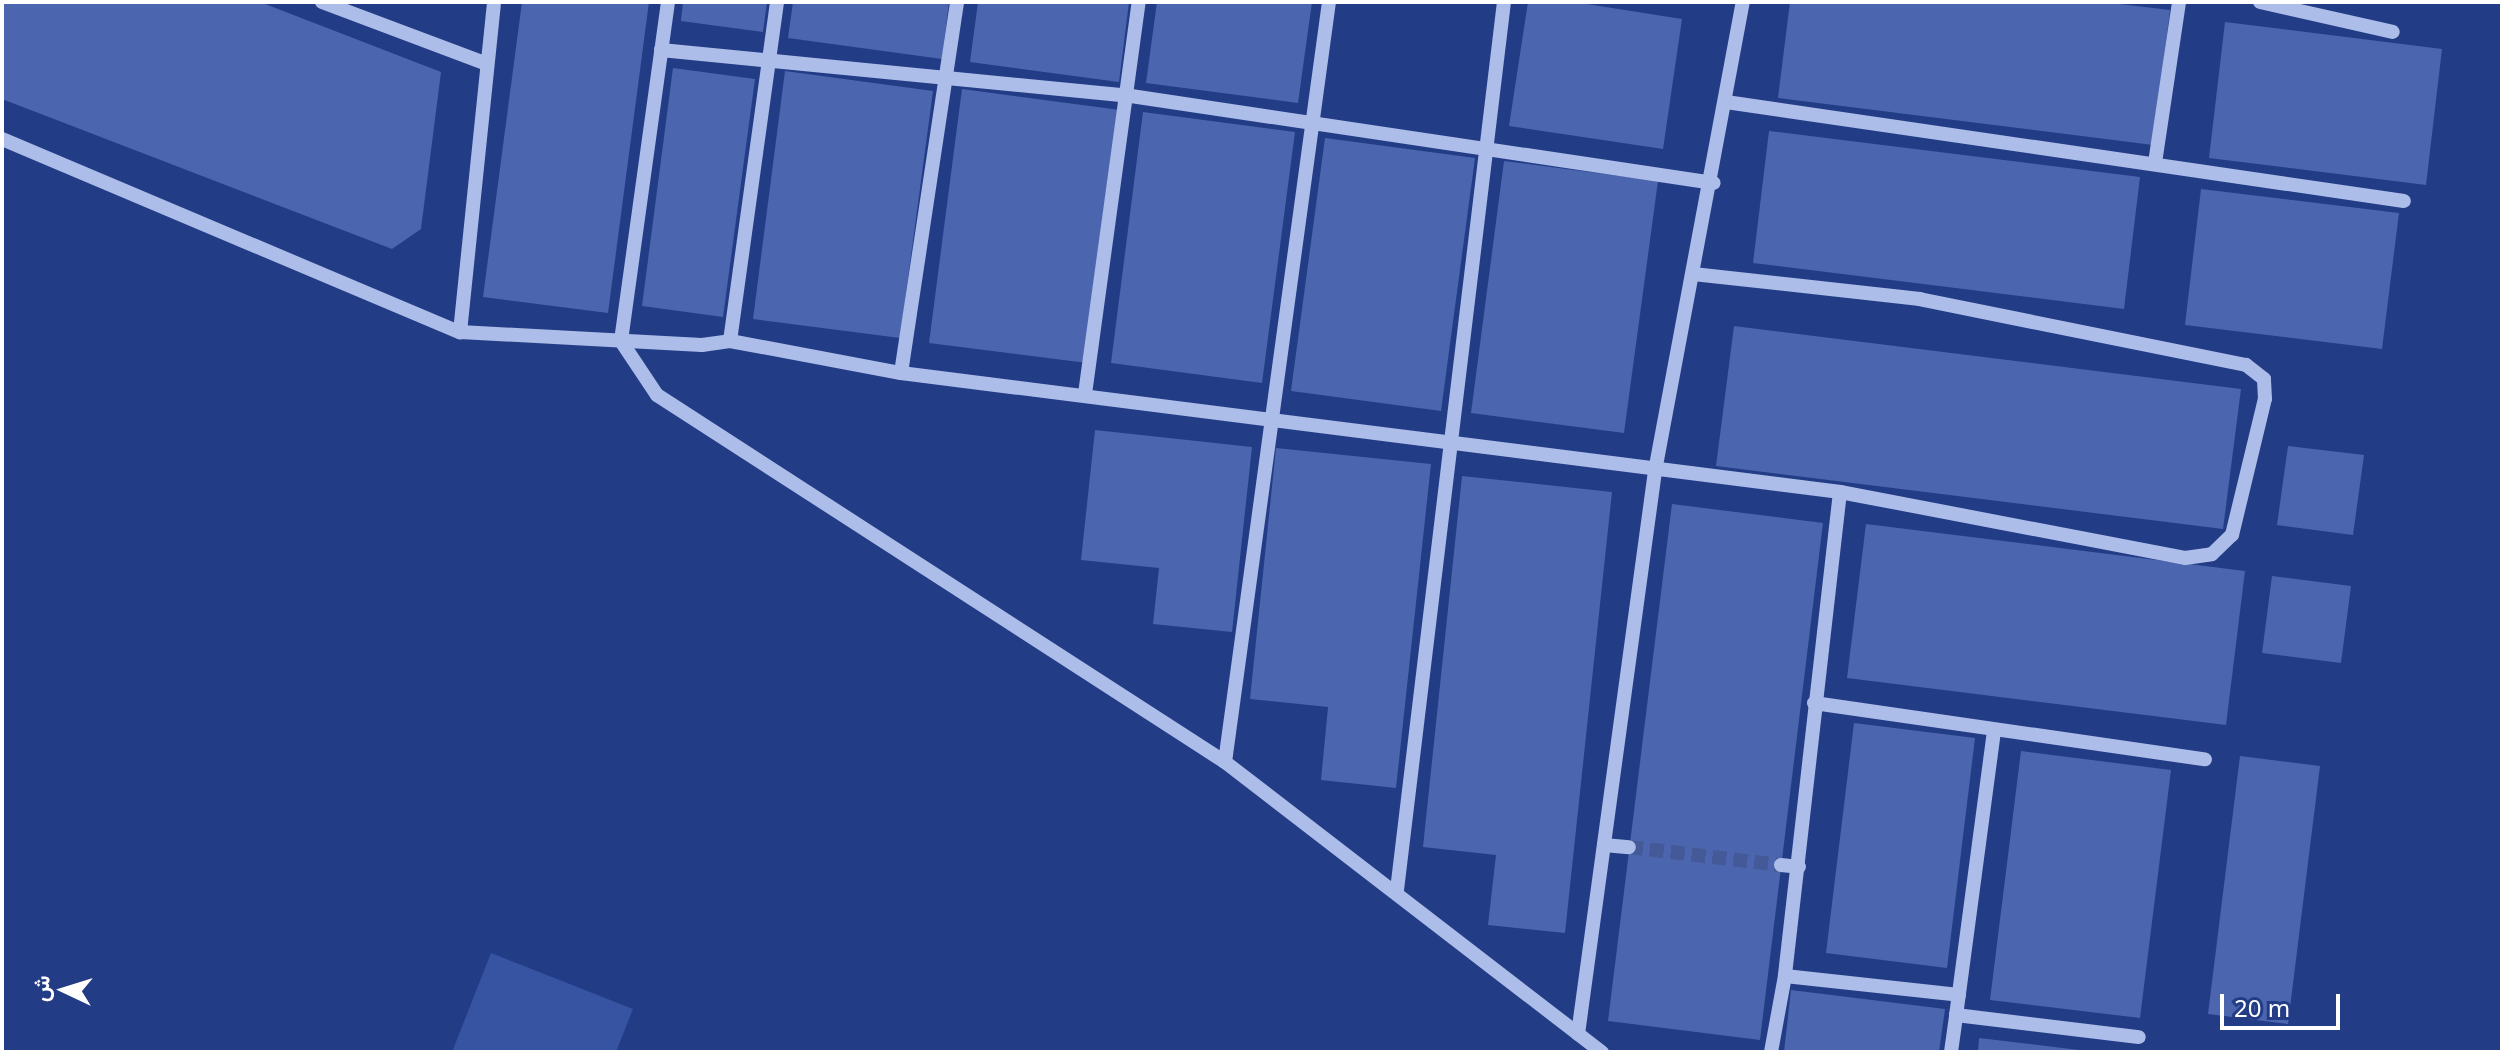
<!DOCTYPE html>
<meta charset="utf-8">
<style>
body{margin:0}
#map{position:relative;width:2504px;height:1054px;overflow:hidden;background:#233c86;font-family:"Noto Sans",Vazirmatn,sans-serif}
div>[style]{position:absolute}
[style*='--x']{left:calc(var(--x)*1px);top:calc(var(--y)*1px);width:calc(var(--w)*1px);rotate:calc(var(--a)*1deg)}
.green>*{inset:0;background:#3754a3}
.building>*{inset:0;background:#4b65ae}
.minor-tunnel>*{height:14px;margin-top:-7px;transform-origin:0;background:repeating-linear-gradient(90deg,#445998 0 14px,transparent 0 21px)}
.minor>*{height:14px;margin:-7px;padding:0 7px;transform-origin:7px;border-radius:7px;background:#adbde9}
span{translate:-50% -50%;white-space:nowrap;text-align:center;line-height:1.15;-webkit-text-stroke:8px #233c86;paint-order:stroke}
.frame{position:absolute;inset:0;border:4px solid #fff;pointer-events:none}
.north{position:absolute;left:24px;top:950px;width:80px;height:80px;-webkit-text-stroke:6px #233c86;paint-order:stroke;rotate:274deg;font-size:22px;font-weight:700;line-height:32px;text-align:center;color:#fff}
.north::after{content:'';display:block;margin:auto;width:28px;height:36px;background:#fff;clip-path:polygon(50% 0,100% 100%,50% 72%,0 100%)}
.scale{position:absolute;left:2220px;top:994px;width:120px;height:36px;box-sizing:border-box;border:4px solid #fff;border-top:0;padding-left:10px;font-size:24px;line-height:28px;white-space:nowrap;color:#fff;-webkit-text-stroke:6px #233c86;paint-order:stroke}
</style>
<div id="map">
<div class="green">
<i style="clip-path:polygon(491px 953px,633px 1009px,616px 1052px,452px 1052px)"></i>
</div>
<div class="building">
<i style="clip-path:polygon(2px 2px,260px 2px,441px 72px,421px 229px,392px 249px,2px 99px)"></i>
<i style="clip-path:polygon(522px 2px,649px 2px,608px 313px,483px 297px)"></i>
<i style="clip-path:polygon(683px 2px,767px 2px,763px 32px,681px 21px)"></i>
<i style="clip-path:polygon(793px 2px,949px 2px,942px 59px,788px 38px)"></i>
<i style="clip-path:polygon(978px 2px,1129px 2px,1119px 82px,970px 62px)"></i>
<i style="clip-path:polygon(1157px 2px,1312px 2px,1298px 103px,1146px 83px)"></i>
<i style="clip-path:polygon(1528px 2px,1574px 2px,1682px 19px,1663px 149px,1509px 126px)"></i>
<i style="clip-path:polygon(1790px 2px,2103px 2px,2170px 10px,2153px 145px,1778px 98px)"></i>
<i style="clip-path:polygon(2225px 22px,2442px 49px,2426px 185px,2209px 158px)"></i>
<i style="clip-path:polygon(673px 68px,755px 79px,723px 317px,642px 306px)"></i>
<i style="clip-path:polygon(785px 71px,933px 91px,900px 338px,753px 319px)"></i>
<i style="clip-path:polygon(962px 89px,1120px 110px,1087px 363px,929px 343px)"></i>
<i style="clip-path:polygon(1143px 112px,1295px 132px,1262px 383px,1111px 363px)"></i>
<i style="clip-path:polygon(1769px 131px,2140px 177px,2124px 309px,1753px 263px)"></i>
<i style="clip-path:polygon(1325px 138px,1475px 158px,1441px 411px,1291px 391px)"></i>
<i style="clip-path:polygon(1504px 161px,1658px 181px,1624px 433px,1471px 413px)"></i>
<i style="clip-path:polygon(2201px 189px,2399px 213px,2382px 349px,2185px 325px)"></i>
<i style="clip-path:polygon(1734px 326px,2241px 389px,2223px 529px,1716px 466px)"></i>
<i style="clip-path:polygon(1095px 430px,1252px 447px,1232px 632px,1153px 624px,1159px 568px,1081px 560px)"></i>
<i style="clip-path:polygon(2288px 446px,2364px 455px,2353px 535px,2277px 525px)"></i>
<i style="clip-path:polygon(1276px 448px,1431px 464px,1396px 788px,1321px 780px,1328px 707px,1250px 699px)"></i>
<i style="clip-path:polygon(1462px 476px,1612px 492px,1565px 933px,1488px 925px,1496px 855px,1423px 847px)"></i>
<i style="clip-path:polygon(1672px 504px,1823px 523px,1760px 1040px,1608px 1021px)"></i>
<i style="clip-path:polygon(1866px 524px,2245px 571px,2226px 725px,1847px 678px)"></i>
<i style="clip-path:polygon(2272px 576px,2351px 586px,2341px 663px,2262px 653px)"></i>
<i style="clip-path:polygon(1854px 723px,1975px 738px,1947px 968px,1826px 953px)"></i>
<i style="clip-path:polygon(2021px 751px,2171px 770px,2140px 1018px,1990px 1000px)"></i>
<i style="clip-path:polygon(2240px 756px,2320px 766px,2288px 1024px,2208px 1014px)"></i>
<i style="clip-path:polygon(1791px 990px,1945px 1009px,1939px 1052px,1784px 1052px)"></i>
<i style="clip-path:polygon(1979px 1038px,2079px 1050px,2079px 1052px,1978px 1052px)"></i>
</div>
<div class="minor-tunnel">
<i style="--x:1629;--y:847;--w:153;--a:6.8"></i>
</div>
<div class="minor">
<i style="--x:322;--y:2;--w:176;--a:20.6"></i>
<i style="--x:668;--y:2;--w:342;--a:97.9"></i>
<i style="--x:621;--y:341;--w:65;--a:56.3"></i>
<i style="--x:657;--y:395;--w:676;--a:32.87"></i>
<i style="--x:1225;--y:762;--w:476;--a:37.6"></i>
<i style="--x:2260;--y:2;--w:136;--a:12.7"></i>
<i style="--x:661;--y:50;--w:472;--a:5.6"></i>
<i style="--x:1131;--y:96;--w:589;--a:8.49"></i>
<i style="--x:1726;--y:102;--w:685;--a:8.31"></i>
<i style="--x:2;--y:139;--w:497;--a:22.9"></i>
<i style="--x:460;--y:332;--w:242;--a:3.1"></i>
<i style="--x:702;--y:345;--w:28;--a:-8"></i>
<i style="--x:730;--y:341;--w:174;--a:10.6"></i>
<i style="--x:901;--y:373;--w:947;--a:7.22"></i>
<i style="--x:1840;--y:492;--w:351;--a:10.8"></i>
<i style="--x:2185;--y:558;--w:27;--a:-8"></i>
<i style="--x:2212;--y:554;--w:28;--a:-44"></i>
<i style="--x:2232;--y:535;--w:140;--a:-76.4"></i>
<i style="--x:2265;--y:399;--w:20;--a:-93"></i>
<i style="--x:2264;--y:379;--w:23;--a:-142"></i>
<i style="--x:2246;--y:365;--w:333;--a:-168.6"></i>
<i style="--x:1920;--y:299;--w:226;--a:-173.7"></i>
<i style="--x:2155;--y:163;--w:163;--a:-81.5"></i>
<i style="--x:460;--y:332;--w:332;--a:-84.1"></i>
<i style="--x:730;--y:341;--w:342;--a:-82.1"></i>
<i style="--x:901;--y:373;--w:375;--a:-81.4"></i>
<i style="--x:1085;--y:394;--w:396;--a:-82.2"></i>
<i style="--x:1840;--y:492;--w:487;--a:96.5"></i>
<i style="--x:1785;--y:976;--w:175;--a:6.2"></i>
<i style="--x:1814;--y:703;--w:395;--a:8.2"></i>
<i style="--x:1994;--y:731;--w:287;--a:97.6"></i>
<i style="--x:1956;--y:1015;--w:184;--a:6.9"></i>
<i style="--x:1225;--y:762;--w:767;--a:-82.21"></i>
<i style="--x:1604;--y:845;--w:25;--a:5"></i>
<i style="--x:1781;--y:865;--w:18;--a:6"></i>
<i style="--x:1397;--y:890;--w:894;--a:-83.13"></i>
<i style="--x:1578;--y:1034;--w:568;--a:-82.21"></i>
<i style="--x:1655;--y:471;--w:477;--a:-79.4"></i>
<i style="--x:1771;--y:1052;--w:77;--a:-79.6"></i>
<i style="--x:1951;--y:1052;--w:37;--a:-82"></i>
</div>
<div class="frame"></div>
<div class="north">ش</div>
<div class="scale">20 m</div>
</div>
